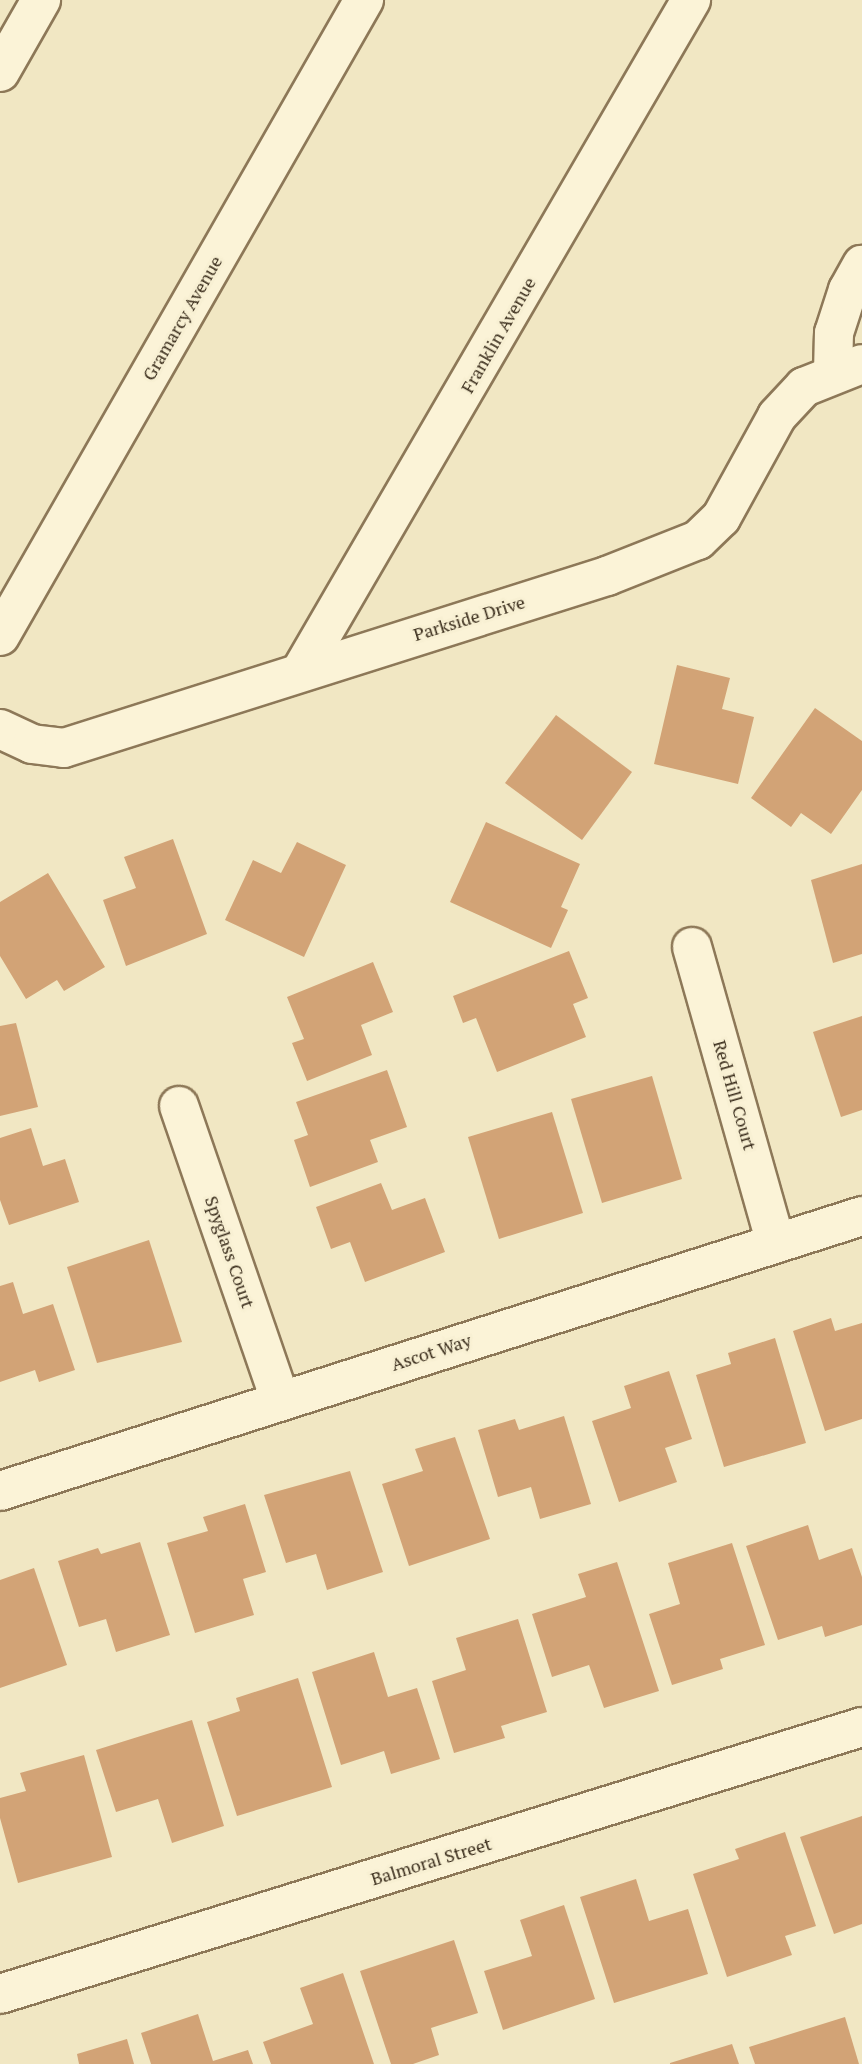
<!DOCTYPE html>
<style>
body{margin:0}
#map{position:relative;width:862px;height:2064px;overflow:hidden;background:#f1e7c3;font-family:"PT Serif",serif}
div>[style]{position:absolute}
[style*='--x']{left:calc(var(--x)*1px);top:calc(var(--y)*1px);width:calc(var(--w)*1px);rotate:calc(var(--a)*1deg)}
.building>*{inset:0;background:#d2a376}
.roads{filter:drop-shadow(2px 0 #8d7858) drop-shadow(-2px 0 #8d7858) drop-shadow(0 2px #8d7858) drop-shadow(0 -2px #8d7858)}
.street>*{height:38px;margin:-19px;padding:0 19px;transform-origin:19px;border-radius:19px;background:#fbf3d7}
span{translate:-50% -50%;white-space:nowrap;text-align:center;line-height:1.15;-webkit-text-stroke:6px #f8f0d3;paint-order:stroke}
.street-label{font-size:18px;color:#3b2e1d}
</style>
<div id="map">
<div class="building">
<i style="clip-path:polygon(677px 665px,730px 678px,722px 709px,754px 717px,738px 784px,654px 764px)"></i>
<i style="clip-path:polygon(815px 708px,862px 741px,862px 790px,831px 834px,801px 813px,791px 827px,751px 798px)"></i>
<i style="clip-path:polygon(556px 715px,632px 772px,582px 840px,505px 783px)"></i>
<i style="clip-path:polygon(486px 822px,580px 864px,561px 907px,568px 910px,551px 948px,450px 902px)"></i>
<i style="clip-path:polygon(173px 839px,207px 934px,126px 966px,103px 900px,136px 888px,124px 857px)"></i>
<i style="clip-path:polygon(297px 842px,346px 865px,304px 957px,225px 920px,253px 860px,281px 873px)"></i>
<i style="clip-path:polygon(862px 864px,862px 954px,833px 963px,811px 880px)"></i>
<i style="clip-path:polygon(48px 873px,105px 967px,64px 991px,57px 980px,26px 999px,0 956px,0 902px)"></i>
<i style="clip-path:polygon(569px 951px,588px 998px,573px 1004px,586px 1037px,497px 1072px,476px 1018px,463px 1023px,453px 996px)"></i>
<i style="clip-path:polygon(373px 962px,393px 1012px,361px 1025px,372px 1055px,307px 1081px,292px 1043px,304px 1039px,287px 997px)"></i>
<i style="clip-path:polygon(862px 1016px,862px 1110px,841px 1117px,813px 1032px)"></i>
<i style="clip-path:polygon(16px 1023px,38px 1107px,0 1116px,0 1026px)"></i>
<i style="clip-path:polygon(387px 1070px,407px 1127px,370px 1140px,378px 1162px,310px 1187px,294px 1140px,308px 1135px,296px 1102px)"></i>
<i style="clip-path:polygon(652px 1076px,682px 1179px,602px 1203px,571px 1099px)"></i>
<i style="clip-path:polygon(552px 1112px,583px 1213px,499px 1239px,468px 1137px)"></i>
<i style="clip-path:polygon(31px 1128px,43px 1166px,65px 1159px,79px 1202px,9px 1225px,0 1200px,0 1138px)"></i>
<i style="clip-path:polygon(381px 1183px,392px 1210px,425px 1198px,445px 1252px,365px 1282px,350px 1242px,331px 1249px,316px 1207px)"></i>
<i style="clip-path:polygon(149px 1240px,182px 1342px,97px 1363px,67px 1267px)"></i>
<i style="clip-path:polygon(13px 1282px,23px 1314px,53px 1304px,75px 1370px,39px 1382px,35px 1370px,0 1382px,0 1286px)"></i>
<i style="clip-path:polygon(831px 1318px,835px 1331px,862px 1323px,862px 1419px,825px 1431px,793px 1331px)"></i>
<i style="clip-path:polygon(775px 1338px,806px 1443px,724px 1467px,696px 1375px,731px 1364px,728px 1353px)"></i>
<i style="clip-path:polygon(669px 1371px,692px 1439px,665px 1448px,677px 1482px,619px 1502px,592px 1421px,631px 1408px,624px 1386px)"></i>
<i style="clip-path:polygon(564px 1416px,591px 1504px,540px 1519px,531px 1487px,498px 1497px,478px 1430px,515px 1419px,519px 1430px)"></i>
<i style="clip-path:polygon(455px 1437px,490px 1539px,409px 1566px,382px 1484px,423px 1471px,415px 1449px)"></i>
<i style="clip-path:polygon(350px 1471px,383px 1572px,327px 1590px,316px 1554px,286px 1563px,264px 1495px)"></i>
<i style="clip-path:polygon(245px 1504px,266px 1572px,243px 1579px,254px 1615px,195px 1633px,167px 1543px,208px 1531px,203px 1517px)"></i>
<i style="clip-path:polygon(808px 1525px,819px 1560px,852px 1548px,862px 1577px,862px 1625px,825px 1637px,822px 1626px,778px 1640px,746px 1546px)"></i>
<i style="clip-path:polygon(140px 1542px,170px 1635px,116px 1652px,106px 1619px,79px 1627px,58px 1561px,98px 1548px,101px 1554px)"></i>
<i style="clip-path:polygon(732px 1543px,765px 1645px,720px 1659px,723px 1669px,672px 1685px,649px 1614px,680px 1604px,668px 1563px)"></i>
<i style="clip-path:polygon(617px 1562px,659px 1691px,604px 1708px,589px 1665px,552px 1677px,532px 1614px,586px 1597px,578px 1574px)"></i>
<i style="clip-path:polygon(34px 1568px,67px 1665px,0 1688px,0 1580px)"></i>
<i style="clip-path:polygon(518px 1619px,547px 1712px,501px 1726px,505px 1738px,454px 1753px,432px 1681px,466px 1670px,456px 1638px)"></i>
<i style="clip-path:polygon(374px 1652px,388px 1697px,417px 1688px,440px 1759px,391px 1774px,384px 1751px,341px 1765px,312px 1672px)"></i>
<i style="clip-path:polygon(298px 1678px,332px 1787px,237px 1816px,207px 1722px,240px 1711px,236px 1698px)"></i>
<i style="clip-path:polygon(192px 1720px,224px 1826px,172px 1843px,158px 1799px,116px 1812px,96px 1750px)"></i>
<i style="clip-path:polygon(84px 1755px,112px 1857px,18px 1883px,0 1818px,0 1798px,26px 1791px,20px 1773px)"></i>
<i style="clip-path:polygon(862px 1816px,862px 1924px,834px 1934px,800px 1837px)"></i>
<i style="clip-path:polygon(785px 1832px,816px 1926px,785px 1936px,792px 1955px,727px 1977px,693px 1874px,739px 1859px,735px 1849px)"></i>
<i style="clip-path:polygon(636px 1879px,649px 1921px,688px 1909px,708px 1974px,614px 2003px,580px 1897px)"></i>
<i style="clip-path:polygon(564px 1905px,595px 1999px,503px 2030px,484px 1971px,532px 1956px,520px 1920px)"></i>
<i style="clip-path:polygon(454px 1940px,478px 2013px,431px 2028px,439px 2055px,413px 2064px,391px 2064px,360px 1971px)"></i>
<i style="clip-path:polygon(343px 1973px,374px 2064px,271px 2064px,263px 2042px,313px 2024px,300px 1988px)"></i>
<i style="clip-path:polygon(198px 2014px,213px 2061px,248px 2050px,253px 2064px,151px 2064px,141px 2033px)"></i>
<i style="clip-path:polygon(845px 2017px,859px 2064px,755px 2064px,749px 2047px)"></i>
<i style="clip-path:polygon(127px 2039px,134px 2064px,79px 2064px,77px 2054px)"></i>
<i style="clip-path:polygon(732px 2044px,739px 2064px,670px 2064px,670px 2063px)"></i>
</div>
<div class="roads">
<div class="street">
<i style="--x:0;--y:72;--w:83;--a:-60.3"></i>
<i style="--x:833;--y:373;--w:40;--a:-88.6"></i>
<i style="--x:834;--y:333;--w:45;--a:-72"></i>
<i style="--x:848;--y:290;--w:29;--a:-61"></i>
<i style="--x:0;--y:636;--w:733;--a:-60.22"></i>
<i style="--x:302;--y:669;--w:774;--a:-59.82"></i>
<i style="--x:0;--y:729;--w:35;--a:25"></i>
<i style="--x:32;--y:744;--w:32;--a:7"></i>
<i style="--x:64;--y:748;--w:570;--a:-17.58"></i>
<i style="--x:607;--y:576;--w:98;--a:-21.6"></i>
<i style="--x:698;--y:540;--w:32;--a:-44"></i>
<i style="--x:721;--y:518;--w:116;--a:-61.2"></i>
<i style="--x:777;--y:416;--w:40;--a:-47"></i>
<i style="--x:804;--y:387;--w:62;--a:-21.6"></i>
<i style="--x:692;--y:947;--w:308;--a:74.2"></i>
<i style="--x:179;--y:1106;--w:311;--a:71"></i>
<i style="--x:0;--y:1491;--w:905;--a:-17.69"></i>
<i style="--x:0;--y:1994;--w:902;--a:-17.21"></i>
</div>
</div>
<div class="street-label">
<span style="left:182px;top:318px;rotate:-60deg">Gramarcy Avenue</span>
<span style="left:498px;top:335px;rotate:-60deg">Franklin Avenue</span>
<span style="left:469px;top:618px;rotate:-17deg">Parkside Drive</span>
<span style="left:735px;top:1095px;rotate:74deg">Red Hill Court</span>
<span style="left:230px;top:1252px;rotate:71deg">Spyglass Court</span>
<span style="left:431px;top:1352px;rotate:-18deg">Ascot Way</span>
<span style="left:431px;top:1861px;rotate:-17deg">Balmoral Street</span>
</div>
</div>
